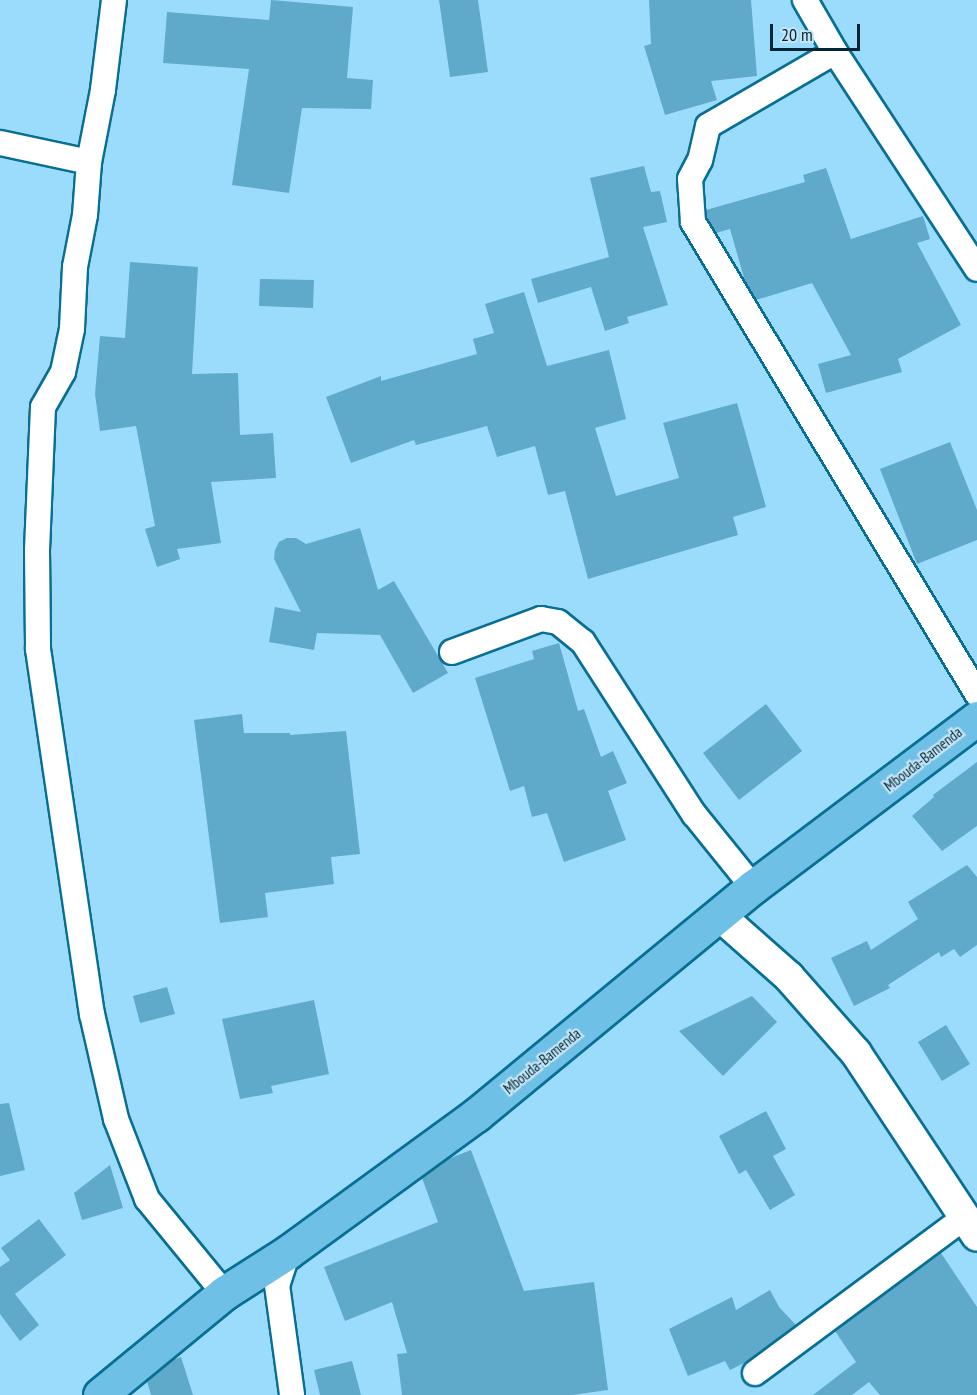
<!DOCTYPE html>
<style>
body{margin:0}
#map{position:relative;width:977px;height:1395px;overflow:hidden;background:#9bdcfd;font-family:"PT Sans Narrow",sans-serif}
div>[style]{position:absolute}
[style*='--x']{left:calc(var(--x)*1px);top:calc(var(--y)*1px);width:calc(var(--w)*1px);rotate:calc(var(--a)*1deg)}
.building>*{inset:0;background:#5fa9cb}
.roads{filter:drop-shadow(2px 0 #076f94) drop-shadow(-2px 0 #076f94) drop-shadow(0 2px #076f94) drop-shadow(0 -2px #076f94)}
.minor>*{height:24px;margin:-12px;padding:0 12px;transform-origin:12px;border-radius:12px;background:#fff}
.tertiary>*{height:30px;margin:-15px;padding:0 15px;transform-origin:15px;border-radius:15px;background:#fff}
.trunk>*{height:33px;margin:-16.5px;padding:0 16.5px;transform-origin:16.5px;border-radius:16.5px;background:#6ec0e6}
span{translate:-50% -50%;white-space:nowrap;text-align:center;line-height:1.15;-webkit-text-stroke:4.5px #c5e4f5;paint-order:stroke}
.street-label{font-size:15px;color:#012736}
.scale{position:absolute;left:770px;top:24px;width:90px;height:27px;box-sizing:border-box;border:3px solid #012736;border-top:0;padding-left:8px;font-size:18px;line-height:21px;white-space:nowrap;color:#012736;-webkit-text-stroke:4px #c5e4f5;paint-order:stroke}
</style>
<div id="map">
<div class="building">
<i style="clip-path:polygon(271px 0,353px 7px,347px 78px,373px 80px,371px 109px,302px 108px,289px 193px,232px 185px,249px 69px,163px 63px,167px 12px,269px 20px)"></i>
<i style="clip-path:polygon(439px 0,478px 0,488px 72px,450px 77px)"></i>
<i style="clip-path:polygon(649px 0,751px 0,757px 76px,711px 81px,717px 100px,665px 115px,644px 46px,651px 44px)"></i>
<i style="clip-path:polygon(644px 166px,651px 192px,660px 191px,667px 222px,643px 227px,668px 305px,627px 317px,629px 323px,605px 331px,591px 287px,538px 303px,531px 279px,609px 257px,590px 178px)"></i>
<i style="clip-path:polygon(826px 168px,851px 239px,923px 216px,930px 239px,917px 243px,961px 325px,898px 359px,902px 372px,826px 393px,818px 364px,851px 355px,812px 283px,756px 300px,745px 281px,730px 229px,716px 233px,707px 218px,706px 210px,805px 182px,803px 175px)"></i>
<i style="clip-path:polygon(130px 262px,198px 267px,192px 374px,238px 373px,240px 435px,273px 433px,276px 478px,211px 482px,221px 543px,177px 549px,180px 559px,157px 567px,145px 529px,155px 526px,136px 426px,100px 431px,95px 394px,100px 336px,125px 338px)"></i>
<i style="clip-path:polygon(260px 279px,314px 280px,313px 308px,259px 306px)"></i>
<i style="clip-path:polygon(524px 292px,547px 366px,609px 350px,626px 419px,595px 428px,616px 496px,679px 478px,663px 423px,737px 403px,766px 507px,733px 517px,738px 535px,588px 579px,565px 491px,548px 495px,535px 446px,497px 457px,487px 426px,416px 445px,414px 440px,351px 463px,326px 397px,381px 376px,381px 381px,477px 354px,473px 339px,494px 333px,485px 304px)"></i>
<i style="clip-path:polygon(950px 442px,977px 510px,977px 540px,917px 564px,880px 469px)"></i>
<i style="clip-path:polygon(360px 528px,378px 590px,394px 581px,448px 673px,413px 693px,380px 635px,317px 633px,314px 650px,269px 642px,275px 607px,301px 612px,274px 559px,275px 550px,279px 542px,287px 538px,296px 538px,306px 544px)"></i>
<i style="clip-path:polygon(559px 643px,578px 711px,584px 709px,601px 757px,613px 751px,627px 783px,608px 791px,626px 840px,564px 862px,547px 813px,532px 817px,524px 786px,510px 791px,475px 678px,534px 659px,532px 651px)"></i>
<i style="clip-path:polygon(766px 704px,802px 751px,739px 800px,703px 753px)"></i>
<i style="clip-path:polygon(242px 714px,244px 733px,290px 733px,290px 735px,346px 731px,360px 854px,331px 857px,334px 884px,265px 893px,268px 917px,220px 923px,194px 720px)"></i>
<i style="clip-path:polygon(977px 762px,977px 826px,942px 851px,912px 816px,934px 797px,933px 795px)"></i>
<i style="clip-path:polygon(967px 865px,977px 877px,977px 945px,960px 957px,954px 949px,941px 957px,939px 952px,888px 985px,890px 988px,854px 1006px,831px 958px,867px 941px,871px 950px,918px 919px,908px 902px)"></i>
<i style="clip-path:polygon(167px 987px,175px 1014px,140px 1023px,133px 996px)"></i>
<i style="clip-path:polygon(752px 996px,777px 1022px,723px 1076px,679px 1031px)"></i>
<i style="clip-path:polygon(314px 1000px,329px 1074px,271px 1086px,273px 1093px,240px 1099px,222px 1019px)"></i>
<i style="clip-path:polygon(946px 1025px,970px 1064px,942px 1081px,918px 1042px)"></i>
<i style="clip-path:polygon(9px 1103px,25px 1170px,0 1176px,0 1104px)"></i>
<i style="clip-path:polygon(766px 1111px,786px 1149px,773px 1156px,795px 1195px,770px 1210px,746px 1170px,739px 1174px,719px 1136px)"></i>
<i style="clip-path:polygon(471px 1150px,524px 1291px,594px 1282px,608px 1390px,572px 1395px,402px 1395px,397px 1354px,407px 1353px,392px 1302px,345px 1321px,324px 1267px,438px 1222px,422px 1178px,448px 1159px)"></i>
<i style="clip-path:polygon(110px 1165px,123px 1208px,82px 1220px,74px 1193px)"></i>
<i style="clip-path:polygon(39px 1219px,66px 1255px,15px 1294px,39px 1325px,20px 1341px,0 1314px,0 1267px,10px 1260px,1px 1248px)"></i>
<i style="clip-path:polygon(941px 1253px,977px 1307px,977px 1395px,880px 1395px,869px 1382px,852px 1395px,813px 1395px,856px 1362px,835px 1331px)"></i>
<i style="clip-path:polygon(770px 1290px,779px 1307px,796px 1325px,748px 1361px,730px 1370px,725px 1361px,688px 1376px,669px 1329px,732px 1297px,736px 1310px)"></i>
<i style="clip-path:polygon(181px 1357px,193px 1395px,151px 1395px,147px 1381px,172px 1360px)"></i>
<i style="clip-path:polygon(352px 1361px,361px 1395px,320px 1395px,314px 1370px)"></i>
</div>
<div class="roads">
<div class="minor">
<i style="--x:114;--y:0;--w:91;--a:97"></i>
<i style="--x:103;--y:90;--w:73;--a:101"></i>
<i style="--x:89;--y:162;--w:53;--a:94.3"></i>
<i style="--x:85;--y:215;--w:53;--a:100.9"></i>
<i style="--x:75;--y:267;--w:62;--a:92.8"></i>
<i style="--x:72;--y:329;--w:44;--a:101.8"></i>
<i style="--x:63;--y:372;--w:40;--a:119.7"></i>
<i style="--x:43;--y:407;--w:143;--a:92.4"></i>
<i style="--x:37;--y:550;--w:99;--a:89.4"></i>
<i style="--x:38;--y:649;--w:369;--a:81.6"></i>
<i style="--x:92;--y:1014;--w:108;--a:77.1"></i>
<i style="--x:116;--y:1119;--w:86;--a:68.8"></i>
<i style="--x:147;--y:1199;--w:122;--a:50.7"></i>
<i style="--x:805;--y:0;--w:60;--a:60"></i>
<i style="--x:835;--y:52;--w:259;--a:56.8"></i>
<i style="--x:835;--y:52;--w:147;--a:149.8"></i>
<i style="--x:708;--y:126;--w:35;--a:103"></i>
<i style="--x:700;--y:160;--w:21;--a:118"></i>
<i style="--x:690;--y:179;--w:43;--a:86"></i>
<i style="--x:693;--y:222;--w:551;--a:58.96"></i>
<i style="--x:0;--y:143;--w:91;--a:12.1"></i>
<i style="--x:452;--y:652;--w:95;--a:-20.3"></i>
<i style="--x:541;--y:619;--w:17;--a:10"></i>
<i style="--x:558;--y:622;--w:32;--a:39"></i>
<i style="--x:583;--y:642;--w:205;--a:57.2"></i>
<i style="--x:694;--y:814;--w:94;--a:51.1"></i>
<i style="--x:288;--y:1252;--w:35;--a:108"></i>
<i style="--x:277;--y:1285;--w:111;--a:82.2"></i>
<i style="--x:755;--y:1373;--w:260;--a:-36.6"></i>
</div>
<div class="tertiary">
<i style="--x:719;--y:915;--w:94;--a:41.5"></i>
<i style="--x:789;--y:977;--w:101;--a:48.6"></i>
<i style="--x:856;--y:1053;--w:219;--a:56.5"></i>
</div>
<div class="trunk">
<i style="--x:100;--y:1395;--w:161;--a:-39.4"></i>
<i style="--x:224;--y:1293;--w:76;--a:-32.6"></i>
<i style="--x:288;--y:1252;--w:233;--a:-36.1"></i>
<i style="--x:476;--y:1115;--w:359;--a:-39.5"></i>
<i style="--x:753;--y:887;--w:281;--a:-37"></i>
</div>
</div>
<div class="street-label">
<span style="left:923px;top:759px;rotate:-38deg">Mbouda-Bamenda</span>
<span style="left:542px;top:1061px;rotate:-39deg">Mbouda-Bamenda</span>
</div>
<div class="scale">20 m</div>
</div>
